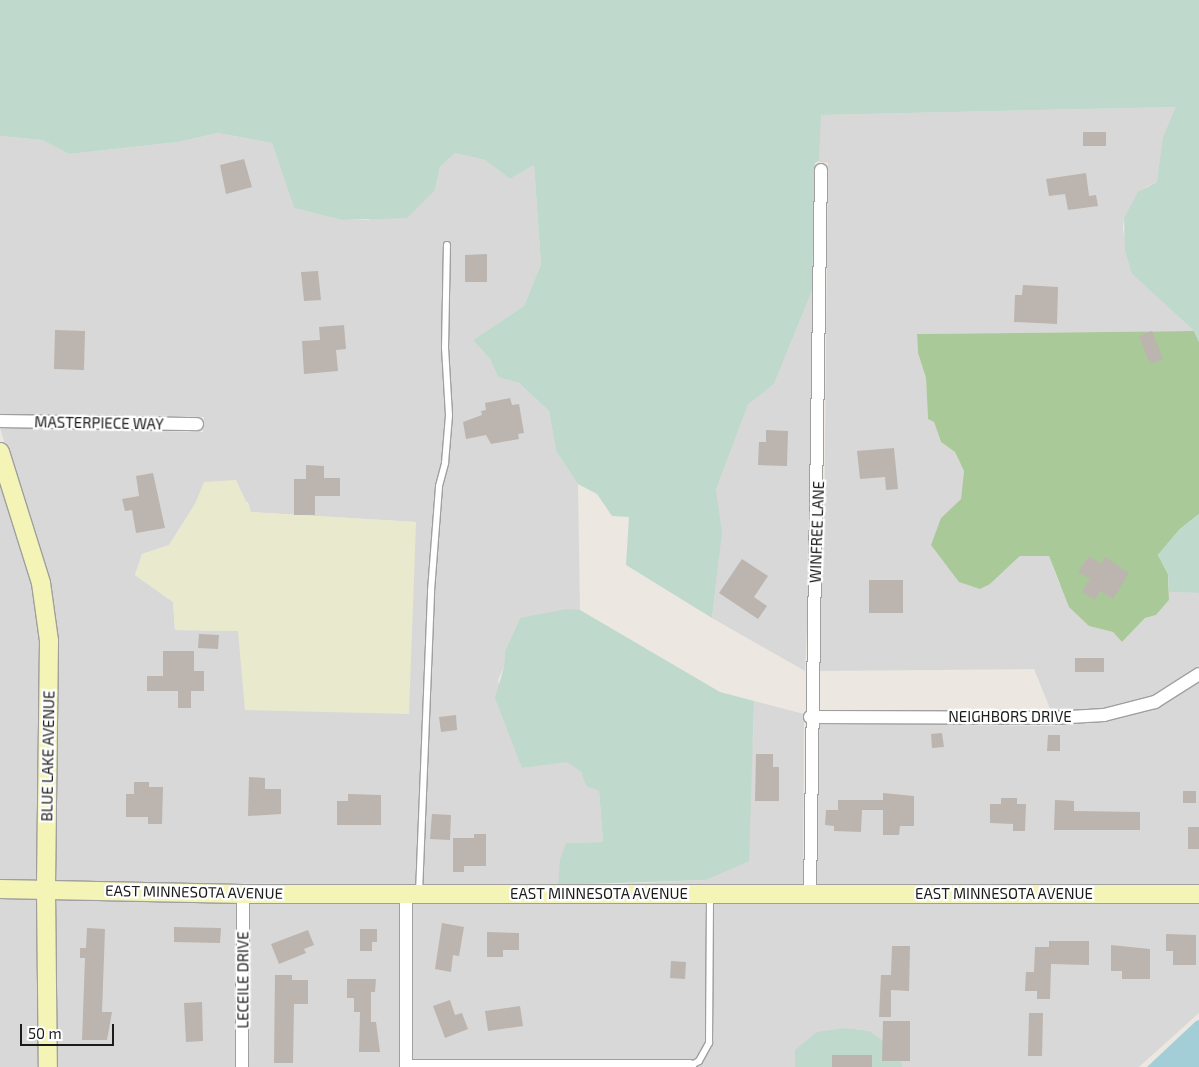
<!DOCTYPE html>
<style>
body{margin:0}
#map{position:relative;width:1199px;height:1067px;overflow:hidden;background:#ece8e1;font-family:"Exo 2",sans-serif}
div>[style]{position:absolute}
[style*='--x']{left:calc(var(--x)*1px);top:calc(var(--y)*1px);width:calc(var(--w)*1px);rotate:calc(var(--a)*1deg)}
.residential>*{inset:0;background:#d9d8d8}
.farmland>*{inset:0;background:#e9eacd}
.forest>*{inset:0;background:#a9c999}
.wetland>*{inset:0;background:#bfd9cc}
.water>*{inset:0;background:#a4ced7}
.building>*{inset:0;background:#bcb4ae}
.roads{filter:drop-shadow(1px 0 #9f9f9f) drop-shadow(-1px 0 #9f9f9f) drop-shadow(0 1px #9f9f9f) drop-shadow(0 -1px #9f9f9f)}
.lane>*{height:6px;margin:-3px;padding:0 3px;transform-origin:3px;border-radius:3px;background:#fff}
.street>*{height:12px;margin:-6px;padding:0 6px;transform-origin:6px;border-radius:6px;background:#fff}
.secondary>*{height:18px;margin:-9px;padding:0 9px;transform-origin:9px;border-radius:9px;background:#f4f4b7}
span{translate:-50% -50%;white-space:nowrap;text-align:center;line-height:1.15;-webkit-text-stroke:4.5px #fff;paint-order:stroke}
.street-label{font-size:15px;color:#1b1b1b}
.scale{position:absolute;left:20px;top:1024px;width:94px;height:22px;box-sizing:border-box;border:2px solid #1b1b1b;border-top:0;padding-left:6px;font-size:15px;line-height:18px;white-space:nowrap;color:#1b1b1b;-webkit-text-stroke:4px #fff;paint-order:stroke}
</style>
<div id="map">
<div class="residential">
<i style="clip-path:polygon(1177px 107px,1157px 182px,1146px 187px,1124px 218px,1123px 229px,1132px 274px,1194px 331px,917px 334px,918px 353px,926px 378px,928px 419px,934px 422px,941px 442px,955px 452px,964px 471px,961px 499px,941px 518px,990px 584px,1020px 556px,1049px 556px,1059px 583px,1089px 626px,1113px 632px,1122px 642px,1145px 618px,1156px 615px,1169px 600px,1169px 592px,1199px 593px,1199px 665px,1152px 695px,1103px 708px,1051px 711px,1034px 669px,818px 671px,824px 541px,828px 163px,819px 162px,820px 115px)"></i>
<i style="clip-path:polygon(evenodd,218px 133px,272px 143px,294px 208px,342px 220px,368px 220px,435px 190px,440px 167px,455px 153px,485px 160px,510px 179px,534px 165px,541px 264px,524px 306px,473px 340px,490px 359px,498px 377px,519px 383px,549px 411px,556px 451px,578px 484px,580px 610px,520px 618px,505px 651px,504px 667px,498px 680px,522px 768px,567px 761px,581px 772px,586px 786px,599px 791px,603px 842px,566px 843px,560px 871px,592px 885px,706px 880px,753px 743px,754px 701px,804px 714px,803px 886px,52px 883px,47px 580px,0 428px,203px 432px,204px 417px,0 414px,0 136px,42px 140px,69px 154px,178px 142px,218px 133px,248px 502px,251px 512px,416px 522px,238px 631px,175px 630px,173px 602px,135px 575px,142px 554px,169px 545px,195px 504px,248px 502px)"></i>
<i style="clip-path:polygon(814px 227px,811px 541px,805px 671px,712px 618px,719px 556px,716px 490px,748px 403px,774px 384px,812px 291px)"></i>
<i style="clip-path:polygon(0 473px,35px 585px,43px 641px,39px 883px,0 882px)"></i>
<i style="clip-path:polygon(1199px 682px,1199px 886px,816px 887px,817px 724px,1052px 726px,1105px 722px,1156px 709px)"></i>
<i style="clip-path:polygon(0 898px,39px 899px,41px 1067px,0 1067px)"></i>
<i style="clip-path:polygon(52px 899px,237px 901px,236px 1067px,54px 1067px)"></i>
<i style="clip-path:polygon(250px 901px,400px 901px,400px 1067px,249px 1067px)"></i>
<i style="clip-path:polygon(413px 901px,1199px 901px,1199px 1013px,1139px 1067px,902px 1067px,901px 1054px,870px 1031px,846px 1028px,796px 1050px,795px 1067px,697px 1067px,696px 1059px,413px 1059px)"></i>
</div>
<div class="farmland">
<i style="clip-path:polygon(236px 480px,251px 512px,416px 522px,409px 714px,245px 710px,238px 631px,175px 630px,173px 602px,135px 575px,142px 554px,170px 545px,195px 504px,204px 482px)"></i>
</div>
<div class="forest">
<i style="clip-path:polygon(1194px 331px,1199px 342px,1199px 514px,1180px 529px,1158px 555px,1168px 574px,1169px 600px,1156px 615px,1145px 618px,1122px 642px,1113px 632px,1089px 626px,1069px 607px,1049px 556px,1020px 556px,990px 584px,980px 589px,959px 582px,931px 545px,941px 518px,961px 499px,964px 471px,955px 452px,941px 442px,934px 422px,928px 419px,926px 378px,918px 353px,917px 334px)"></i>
</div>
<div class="wetland">
<i style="clip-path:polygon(0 0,1199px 0,1199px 342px,1194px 331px,1132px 274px,1125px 250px,1124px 218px,1138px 192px,1157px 182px,1163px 137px,1176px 107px,821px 115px,819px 161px,815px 163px,812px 291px,774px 384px,748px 404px,716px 490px,722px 532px,712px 618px,626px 565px,629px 517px,612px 516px,597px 494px,578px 484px,556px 451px,549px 411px,519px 383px,498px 377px,490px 359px,473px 340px,524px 306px,541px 264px,534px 165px,510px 179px,485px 160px,455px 153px,440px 167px,435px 190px,407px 218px,342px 220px,294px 208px,272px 143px,218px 133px,178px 142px,69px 154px,42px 140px,0 136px)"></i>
<i style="clip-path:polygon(1199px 514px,1199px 593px,1169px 592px,1168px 574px,1158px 555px,1180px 529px)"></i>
<i style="clip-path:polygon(567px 609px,580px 610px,720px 692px,754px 701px,749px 861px,706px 880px,558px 885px,560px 859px,566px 843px,603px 842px,599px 791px,586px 786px,581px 772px,567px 762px,522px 768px,495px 698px,504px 667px,505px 651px,520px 618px)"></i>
<i style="clip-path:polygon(846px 1028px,870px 1031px,901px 1054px,902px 1067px,795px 1067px,795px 1050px,817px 1032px)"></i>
</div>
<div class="water">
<i style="clip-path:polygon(1199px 1020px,1199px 1067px,1147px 1067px,1196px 1021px)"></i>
</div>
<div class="building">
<i style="clip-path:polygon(1083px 132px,1106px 132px,1106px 146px,1083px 146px)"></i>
<i style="clip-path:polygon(244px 159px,252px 187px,226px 194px,220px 165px)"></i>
<i style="clip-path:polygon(1086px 173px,1089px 196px,1096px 195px,1098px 206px,1068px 210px,1065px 194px,1049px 196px,1046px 179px)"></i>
<i style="clip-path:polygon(487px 254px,487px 282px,465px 282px,465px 255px)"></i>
<i style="clip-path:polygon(318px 271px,321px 300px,304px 301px,301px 272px)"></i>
<i style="clip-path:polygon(1023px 285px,1058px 287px,1057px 324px,1014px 322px,1015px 295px,1022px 295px)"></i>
<i style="clip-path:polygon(344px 325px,346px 349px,336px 350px,338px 371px,304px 374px,302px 341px,320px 340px,319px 327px)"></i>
<i style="clip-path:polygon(55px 330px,85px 331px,84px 370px,54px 369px)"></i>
<i style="clip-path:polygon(1152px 331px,1163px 359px,1150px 364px,1139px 336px)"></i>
<i style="clip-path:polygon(510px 398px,512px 405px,519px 404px,524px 433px,518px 434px,519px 439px,491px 444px,486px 435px,466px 439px,463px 422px,482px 415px,481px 411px,486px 410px,485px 403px)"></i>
<i style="clip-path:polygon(766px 430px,788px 431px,787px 466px,758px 465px,759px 442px,766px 442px)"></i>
<i style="clip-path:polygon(894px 448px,898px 489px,886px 490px,885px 477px,860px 479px,857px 451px)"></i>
<i style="clip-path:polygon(306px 465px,324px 466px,324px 478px,340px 478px,340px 496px,315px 496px,315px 515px,294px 515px,294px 479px,306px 479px)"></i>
<i style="clip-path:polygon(153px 473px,165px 528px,136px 533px,132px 510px,125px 511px,122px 499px,139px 496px,136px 476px)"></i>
<i style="clip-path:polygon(1089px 556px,1101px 564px,1105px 557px,1129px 573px,1113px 599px,1100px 591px,1095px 600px,1082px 592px,1090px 579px,1078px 572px)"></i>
<i style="clip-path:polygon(742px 559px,768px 576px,754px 597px,767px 606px,758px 619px,719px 593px)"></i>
<i style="clip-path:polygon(869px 580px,903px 580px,903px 613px,869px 613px)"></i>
<i style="clip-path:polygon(199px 634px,219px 635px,218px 649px,198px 648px)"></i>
<i style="clip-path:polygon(163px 651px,194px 651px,194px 671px,204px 671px,204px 691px,191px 691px,191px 708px,178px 708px,178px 691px,147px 691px,147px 676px,163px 676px)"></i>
<i style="clip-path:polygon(1075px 658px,1104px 658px,1104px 672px,1075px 672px)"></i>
<i style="clip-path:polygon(456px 715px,457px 730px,441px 732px,439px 717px)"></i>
<i style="clip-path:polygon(942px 733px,944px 747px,932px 748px,931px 734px)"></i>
<i style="clip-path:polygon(1048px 735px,1060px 735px,1060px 751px,1047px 751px)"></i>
<i style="clip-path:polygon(756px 754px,773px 754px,773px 767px,779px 767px,779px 801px,755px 801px)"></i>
<i style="clip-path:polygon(249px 777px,265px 778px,265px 789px,281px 789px,281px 814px,248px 816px)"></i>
<i style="clip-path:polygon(134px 782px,149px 782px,149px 787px,163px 787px,162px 824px,148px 824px,148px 817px,126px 817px,126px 794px,134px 794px)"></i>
<i style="clip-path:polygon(1183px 791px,1196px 791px,1196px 803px,1183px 803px)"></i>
<i style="clip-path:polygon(883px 793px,914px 796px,914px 826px,900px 826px,899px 835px,883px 835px,883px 810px,862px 810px,861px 832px,834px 831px,834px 826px,825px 825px,826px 810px,838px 810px,838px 800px,883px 800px)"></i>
<i style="clip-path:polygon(348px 794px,381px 795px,381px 825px,337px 825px,337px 801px,348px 801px)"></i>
<i style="clip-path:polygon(1001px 798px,1017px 798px,1017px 804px,1026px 804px,1025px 831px,1013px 831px,1013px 824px,990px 823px,990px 804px,1001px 804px)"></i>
<i style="clip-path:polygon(1055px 800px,1074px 801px,1074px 811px,1140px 812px,1140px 830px,1054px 830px)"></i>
<i style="clip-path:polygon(432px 814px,451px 815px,450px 840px,430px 839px)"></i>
<i style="clip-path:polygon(1188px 827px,1199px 827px,1199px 849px,1188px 849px)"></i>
<i style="clip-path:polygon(474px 834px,486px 834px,486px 866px,464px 866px,464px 872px,453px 872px,453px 838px,474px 838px)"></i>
<i style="clip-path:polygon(442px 923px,464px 927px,459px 956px,453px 955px,451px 972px,435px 969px)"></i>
<i style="clip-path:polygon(174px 927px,221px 928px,220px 943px,174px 942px)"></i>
<i style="clip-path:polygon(87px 928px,105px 929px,102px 1012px,112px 1012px,107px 1040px,82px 1040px,85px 958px,80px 958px,80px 948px,86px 948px)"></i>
<i style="clip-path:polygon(360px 929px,377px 929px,377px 942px,372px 942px,372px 951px,360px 951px)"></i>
<i style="clip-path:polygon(308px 930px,314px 945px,304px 949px,306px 953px,279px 964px,271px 944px)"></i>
<i style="clip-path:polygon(487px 932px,519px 933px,519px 950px,503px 950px,503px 957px,487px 957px)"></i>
<i style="clip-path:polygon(1166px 934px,1196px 935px,1196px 965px,1173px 965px,1173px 951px,1166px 951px)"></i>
<i style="clip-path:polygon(1049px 941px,1089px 941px,1089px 965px,1051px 964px,1050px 999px,1037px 999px,1037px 991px,1025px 991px,1026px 972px,1034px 972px,1035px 947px,1049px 947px)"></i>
<i style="clip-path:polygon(1111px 945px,1150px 949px,1150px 979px,1122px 979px,1122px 971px,1111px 971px)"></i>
<i style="clip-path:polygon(892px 946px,910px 946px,909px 991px,891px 990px,891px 1017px,879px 1017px,881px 975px,891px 975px)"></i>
<i style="clip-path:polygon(671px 961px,686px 962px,685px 979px,670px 978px)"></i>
<i style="clip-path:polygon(275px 975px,292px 975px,292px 980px,308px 980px,308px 1004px,294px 1004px,293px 1063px,274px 1063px)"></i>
<i style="clip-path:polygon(347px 979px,376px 979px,375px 992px,371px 992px,371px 1022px,376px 1022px,380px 1052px,359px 1052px,360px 1012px,354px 1012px,354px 998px,347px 998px)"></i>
<i style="clip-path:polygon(450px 1000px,455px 1015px,462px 1013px,468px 1029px,445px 1038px,433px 1006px)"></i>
<i style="clip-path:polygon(202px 1002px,203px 1041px,186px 1042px,184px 1003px)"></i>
<i style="clip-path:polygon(520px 1006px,523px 1026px,488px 1031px,485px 1011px)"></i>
<i style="clip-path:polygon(1029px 1013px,1043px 1013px,1042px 1056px,1028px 1056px)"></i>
<i style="clip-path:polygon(883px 1021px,910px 1021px,910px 1061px,882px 1061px)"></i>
<i style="clip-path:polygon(832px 1055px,872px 1055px,872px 1067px,832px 1067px)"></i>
</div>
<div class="roads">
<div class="lane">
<i style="--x:419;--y:893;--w:302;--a:-87.7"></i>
<i style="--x:431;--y:591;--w:105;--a:-85.6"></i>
<i style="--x:439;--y:486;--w:24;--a:-75"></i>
<i style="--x:445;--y:463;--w:48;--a:-85.2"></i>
<i style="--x:449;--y:415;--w:67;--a:-93.4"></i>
<i style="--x:445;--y:348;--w:103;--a:-88.9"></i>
<i style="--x:690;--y:1066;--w:10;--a:-29"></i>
<i style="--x:699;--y:1061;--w:21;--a:-61"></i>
<i style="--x:709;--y:1043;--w:148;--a:-89.6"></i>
</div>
<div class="street">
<i style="--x:0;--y:421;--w:197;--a:0.9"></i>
<i style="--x:810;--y:717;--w:243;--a:0.2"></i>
<i style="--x:1053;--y:718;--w:51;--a:-3.4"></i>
<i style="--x:1104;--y:715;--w:53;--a:-14.3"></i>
<i style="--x:1155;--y:702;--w:52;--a:-32.5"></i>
<i style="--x:406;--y:894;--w:173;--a:90"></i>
<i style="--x:810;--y:894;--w:724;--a:-89.13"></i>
<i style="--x:406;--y:1066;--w:284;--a:0"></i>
<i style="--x:242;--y:1067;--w:173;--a:-89.7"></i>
</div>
<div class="secondary">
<i style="--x:0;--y:452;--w:137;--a:72.6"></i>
<i style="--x:41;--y:583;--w:59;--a:82.1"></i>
<i style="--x:49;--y:641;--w:249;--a:90.7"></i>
<i style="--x:46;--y:890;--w:177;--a:89.4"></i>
<i style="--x:0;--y:889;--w:243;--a:1.2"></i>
<i style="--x:243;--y:894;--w:956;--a:0"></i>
</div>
</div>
<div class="street-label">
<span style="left:99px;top:423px;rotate:1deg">MASTERPIECE WAY</span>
<span style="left:817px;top:532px;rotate:-88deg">WINFREE LANE</span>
<span style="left:1010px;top:717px">NEIGHBORS DRIVE</span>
<span style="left:48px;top:756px;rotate:-89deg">BLUE LAKE AVENUE</span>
<span style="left:194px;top:892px;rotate:1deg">EAST MINNESOTA AVENUE</span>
<span style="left:599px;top:894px">EAST MINNESOTA AVENUE</span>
<span style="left:1004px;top:894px">EAST MINNESOTA AVENUE</span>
<span style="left:243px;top:980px;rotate:-90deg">LECEILE DRIVE</span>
</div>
<div class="scale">50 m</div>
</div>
